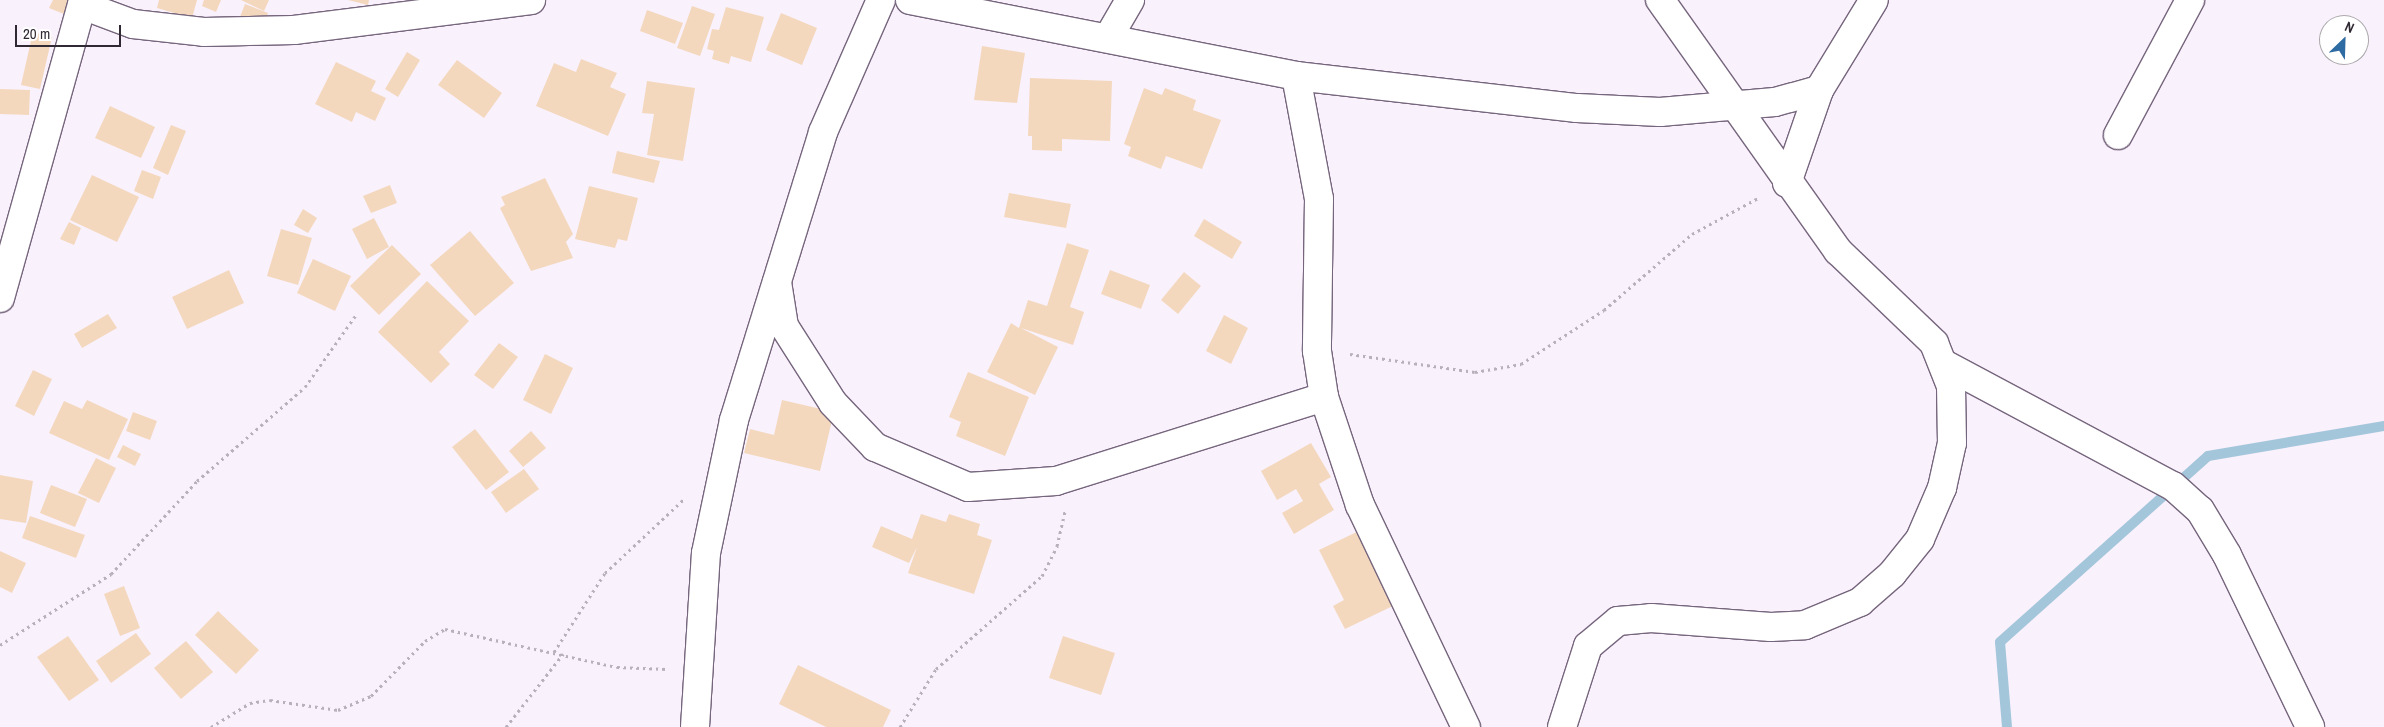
<!DOCTYPE html>
<style>
body{margin:0}
#map{position:relative;width:2384px;height:727px;overflow:hidden;background:#f9f1fc;font-family:"Archivo Narrow",sans-serif}
div>[style]{position:absolute}
[style*='--x']{left:calc(var(--x)*1px);top:calc(var(--y)*1px);width:calc(var(--w)*1px);rotate:calc(var(--a)*1deg)}
.stream>*{height:10px;margin:-5px;padding:0 5px;transform-origin:5px;border-radius:5px;background:#a4c6db}
.building>*{inset:0;background:#f4d8be}
.path>*{height:3px;margin-top:-1.5px;transform-origin:0;background:repeating-linear-gradient(90deg,#b8b0bb 0 2.5px,transparent 0 6.5px)}
.roads{filter:drop-shadow(1px 0 #76667d) drop-shadow(-1px 0 #76667d) drop-shadow(0 1px #76667d) drop-shadow(0 -1px #76667d)}
.minor>*{height:28px;margin:-14px;padding:0 14px;transform-origin:14px;border-radius:14px;background:#fff}
span{translate:-50% -50%;white-space:nowrap;text-align:center;line-height:1.15;-webkit-text-stroke:4.5px #fff;paint-order:stroke}
.north{position:absolute;left:2319px;top:15px;width:50px;height:50px;box-sizing:border-box;background:#fff;border:1px solid #aca9ad;border-radius:50%;rotate:24deg;font-size:14px;font-weight:700;line-height:20px;text-align:center;color:#302933}
.north::after{content:'';display:block;margin:auto;width:18px;height:22px;background:#2e6ba2;clip-path:polygon(50% 0,100% 100%,50% 72%,0 100%)}
.scale{position:absolute;left:15px;top:25px;width:106px;height:22px;box-sizing:border-box;border:2px solid #302933;border-top:0;padding-left:6px;font-size:15px;line-height:18px;white-space:nowrap;color:#302933;-webkit-text-stroke:4px #fff;paint-order:stroke}
</style>
<div id="map">
<div class="stream">
<i style="--x:2007;--y:727;--w:85;--a:-94.7"></i>
<i style="--x:2000;--y:642;--w:279;--a:-41.8"></i>
<i style="--x:2208;--y:456;--w:179;--a:-9.7"></i>
</div>
<div class="building">
<i style="clip-path:polygon(53px 0,69px 0,64px 14px,49px 8px)"></i>
<i style="clip-path:polygon(159px 0,197px 0,192px 18px,157px 8px)"></i>
<i style="clip-path:polygon(204px 0,221px 0,216px 12px,202px 6px)"></i>
<i style="clip-path:polygon(241px 0,269px 0,264px 11px)"></i>
<i style="clip-path:polygon(348px 0,369px 0,368px 5px)"></i>
<i style="clip-path:polygon(245px 4px,268px 13px,263px 26px,240px 17px)"></i>
<i style="clip-path:polygon(692px 6px,715px 14px,700px 56px,677px 48px)"></i>
<i style="clip-path:polygon(726px 7px,764px 17px,751px 62px,731px 56px,729px 64px,712px 59px,714px 51px,707px 49px,712px 29px,719px 30px)"></i>
<i style="clip-path:polygon(647px 10px,683px 23px,675px 44px,640px 31px)"></i>
<i style="clip-path:polygon(781px 13px,817px 28px,802px 65px,766px 50px)"></i>
<i style="clip-path:polygon(33px 32px,52px 37px,40px 89px,21px 85px)"></i>
<i style="clip-path:polygon(982px 46px,1025px 53px,1017px 103px,974px 100px)"></i>
<i style="clip-path:polygon(407px 52px,420px 60px,398px 97px,385px 89px)"></i>
<i style="clip-path:polygon(581px 59px,617px 73px,610px 87px,626px 94px,608px 136px,536px 106px,554px 63px,576px 72px)"></i>
<i style="clip-path:polygon(457px 60px,502px 93px,484px 118px,438px 85px)"></i>
<i style="clip-path:polygon(336px 62px,376px 81px,371px 91px,386px 98px,375px 121px,356px 112px,352px 122px,315px 104px)"></i>
<i style="clip-path:polygon(1030px 78px,1112px 81px,1110px 141px,1062px 139px,1062px 151px,1032px 150px,1032px 136px,1028px 136px)"></i>
<i style="clip-path:polygon(647px 81px,695px 88px,683px 161px,647px 155px,654px 114px,642px 113px)"></i>
<i style="clip-path:polygon(1144px 88px,1162px 95px,1165px 88px,1196px 100px,1193px 110px,1221px 120px,1202px 169px,1166px 156px,1161px 169px,1128px 156px,1131px 147px,1124px 144px)"></i>
<i style="clip-path:polygon(0 89px,30px 90px,29px 115px,0 114px)"></i>
<i style="clip-path:polygon(110px 106px,155px 127px,141px 158px,95px 138px)"></i>
<i style="clip-path:polygon(171px 125px,186px 131px,168px 175px,153px 168px)"></i>
<i style="clip-path:polygon(617px 151px,660px 161px,654px 183px,612px 173px)"></i>
<i style="clip-path:polygon(142px 170px,161px 177px,153px 199px,134px 191px)"></i>
<i style="clip-path:polygon(92px 175px,139px 197px,117px 242px,70px 220px)"></i>
<i style="clip-path:polygon(545px 178px,573px 234px,566px 242px,573px 258px,531px 271px,500px 208px,505px 205px,501px 197px)"></i>
<i style="clip-path:polygon(390px 185px,397px 203px,371px 213px,363px 196px)"></i>
<i style="clip-path:polygon(589px 186px,638px 198px,627px 241px,618px 239px,615px 248px,575px 239px)"></i>
<i style="clip-path:polygon(1009px 193px,1071px 204px,1066px 228px,1004px 217px)"></i>
<i style="clip-path:polygon(303px 209px,317px 218px,308px 233px,294px 225px)"></i>
<i style="clip-path:polygon(374px 218px,389px 247px,367px 259px,352px 229px)"></i>
<i style="clip-path:polygon(1204px 219px,1242px 242px,1232px 259px,1194px 236px)"></i>
<i style="clip-path:polygon(69px 222px,81px 228px,74px 245px,60px 239px)"></i>
<i style="clip-path:polygon(281px 229px,312px 238px,298px 285px,267px 276px)"></i>
<i style="clip-path:polygon(470px 231px,514px 283px,475px 316px,430px 265px)"></i>
<i style="clip-path:polygon(1067px 243px,1089px 250px,1070px 307px,1084px 312px,1073px 345px,1021px 328px,1058px 347px,1035px 395px,987px 372px,1011px 323px,1019px 328px,1028px 300px,1047px 306px)"></i>
<i style="clip-path:polygon(392px 245px,421px 274px,379px 315px,350px 286px)"></i>
<i style="clip-path:polygon(313px 259px,351px 276px,335px 311px,297px 293px)"></i>
<i style="clip-path:polygon(229px 270px,244px 303px,187px 329px,172px 297px)"></i>
<i style="clip-path:polygon(1110px 270px,1150px 285px,1141px 309px,1101px 294px)"></i>
<i style="clip-path:polygon(1184px 272px,1201px 286px,1178px 314px,1161px 300px)"></i>
<i style="clip-path:polygon(427px 281px,469px 321px,439px 352px,450px 364px,431px 383px,378px 332px)"></i>
<i style="clip-path:polygon(108px 314px,117px 328px,82px 348px,74px 334px)"></i>
<i style="clip-path:polygon(1224px 315px,1248px 328px,1231px 364px,1206px 351px)"></i>
<i style="clip-path:polygon(499px 343px,518px 357px,493px 389px,474px 375px)"></i>
<i style="clip-path:polygon(545px 354px,573px 368px,551px 414px,523px 400px)"></i>
<i style="clip-path:polygon(33px 370px,52px 379px,34px 416px,15px 406px)"></i>
<i style="clip-path:polygon(968px 372px,1029px 397px,1005px 456px,956px 436px,961px 422px,949px 417px)"></i>
<i style="clip-path:polygon(87px 400px,128px 419px,109px 460px,49px 433px,64px 401px,82px 409px)"></i>
<i style="clip-path:polygon(782px 400px,834px 412px,820px 471px,744px 453px,750px 429px,774px 435px)"></i>
<i style="clip-path:polygon(133px 412px,157px 421px,150px 440px,126px 431px)"></i>
<i style="clip-path:polygon(475px 429px,509px 472px,486px 490px,452px 447px)"></i>
<i style="clip-path:polygon(531px 431px,546px 448px,523px 467px,509px 451px)"></i>
<i style="clip-path:polygon(1311px 443px,1331px 477px,1319px 484px,1334px 510px,1294px 534px,1282px 513px,1303px 501px,1296px 489px,1277px 500px,1261px 471px)"></i>
<i style="clip-path:polygon(123px 445px,141px 454px,135px 466px,117px 457px)"></i>
<i style="clip-path:polygon(96px 458px,116px 468px,99px 503px,78px 493px)"></i>
<i style="clip-path:polygon(524px 469px,539px 489px,506px 513px,491px 492px)"></i>
<i style="clip-path:polygon(0 475px,33px 481px,26px 523px,0 519px)"></i>
<i style="clip-path:polygon(51px 485px,87px 499px,75px 527px,40px 513px)"></i>
<i style="clip-path:polygon(921px 514px,946px 522px,949px 514px,980px 524px,977px 535px,992px 540px,974px 594px,908px 573px,917px 547px,909px 563px,872px 547px,881px 526px,912px 539px)"></i>
<i style="clip-path:polygon(30px 516px,85px 535px,76px 558px,22px 538px)"></i>
<i style="clip-path:polygon(1363px 529px,1399px 603px,1345px 629px,1333px 606px,1344px 600px,1319px 550px)"></i>
<i style="clip-path:polygon(0 551px,26px 563px,12px 593px,0 587px)"></i>
<i style="clip-path:polygon(124px 586px,140px 628px,120px 636px,104px 594px)"></i>
<i style="clip-path:polygon(218px 611px,259px 650px,236px 674px,195px 635px)"></i>
<i style="clip-path:polygon(136px 633px,151px 654px,111px 683px,96px 661px)"></i>
<i style="clip-path:polygon(68px 636px,99px 680px,69px 701px,37px 657px)"></i>
<i style="clip-path:polygon(1063px 636px,1115px 653px,1101px 695px,1049px 678px)"></i>
<i style="clip-path:polygon(186px 641px,213px 672px,181px 699px,154px 668px)"></i>
<i style="clip-path:polygon(798px 665px,891px 710px,883px 727px,826px 727px,779px 704px)"></i>
</div>
<div class="path">
<i style="--x:1350;--y:354;--w:126;--a:8.2"></i>
<i style="--x:1475;--y:372;--w:47;--a:-9.9"></i>
<i style="--x:1521;--y:364;--w:99;--a:-33"></i>
<i style="--x:1604;--y:310;--w:116;--a:-40.8"></i>
<i style="--x:1692;--y:234;--w:77;--a:-28.6"></i>
<i style="--x:0;--y:645;--w:132;--a:-32.6"></i>
<i style="--x:111;--y:574;--w:127;--a:-47.2"></i>
<i style="--x:197;--y:481;--w:143;--a:-41"></i>
<i style="--x:305;--y:387;--w:88;--a:-54.7"></i>
<i style="--x:554;--y:652;--w:94;--a:-57.2"></i>
<i style="--x:605;--y:573;--w:108;--a:-43.1"></i>
<i style="--x:211;--y:727;--w:46;--a:-31.6"></i>
<i style="--x:250;--y:703;--w:20;--a:-9"></i>
<i style="--x:270;--y:700;--w:69;--a:8.4"></i>
<i style="--x:338;--y:710;--w:36;--a:-23"></i>
<i style="--x:371;--y:696;--w:77;--a:-45.5"></i>
<i style="--x:425;--y:641;--w:23;--a:-31"></i>
<i style="--x:445;--y:629;--w:176;--a:12.5"></i>
<i style="--x:617;--y:667;--w:50;--a:2.3"></i>
<i style="--x:506;--y:727;--w:93;--a:-52"></i>
<i style="--x:900;--y:727;--w:68;--a:-58.2"></i>
<i style="--x:936;--y:669;--w:141;--a:-41.3"></i>
<i style="--x:1042;--y:576;--w:34;--a:-63"></i>
<i style="--x:1057;--y:546;--w:36;--a:-77"></i>
</div>
<div class="roads">
<div class="minor">
<i style="--x:910;--y:0;--w:393;--a:11.1"></i>
<i style="--x:1296;--y:76;--w:283;--a:6.5"></i>
<i style="--x:1577;--y:108;--w:83;--a:2.8"></i>
<i style="--x:1660;--y:112;--w:115;--a:-5"></i>
<i style="--x:1775;--y:102;--w:46;--a:-15.3"></i>
<i style="--x:82;--y:5;--w:54;--a:20.4"></i>
<i style="--x:133;--y:24;--w:71;--a:6.4"></i>
<i style="--x:204;--y:32;--w:90;--a:-1.3"></i>
<i style="--x:294;--y:30;--w:239;--a:-7.2"></i>
<i style="--x:1108;--y:38;--w:44;--a:-59.9"></i>
<i style="--x:1296;--y:76;--w:125;--a:79.4"></i>
<i style="--x:1319;--y:199;--w:152;--a:90.8"></i>
<i style="--x:1317;--y:351;--w:47;--a:81.3"></i>
<i style="--x:1324;--y:397;--w:114;--a:71.6"></i>
<i style="--x:1360;--y:505;--w:246;--a:64.5"></i>
<i style="--x:2118;--y:135;--w:153;--a:-61.9"></i>
<i style="--x:1787;--y:183;--w:98;--a:-71"></i>
<i style="--x:1819;--y:90;--w:105;--a:-58.6"></i>
<i style="--x:777;--y:282;--w:45;--a:81"></i>
<i style="--x:784;--y:326;--w:91;--a:57.5"></i>
<i style="--x:833;--y:403;--w:61;--a:46.3"></i>
<i style="--x:875;--y:447;--w:101;--a:23.3"></i>
<i style="--x:968;--y:487;--w:88;--a:-3.9"></i>
<i style="--x:1056;--y:481;--w:281;--a:-17.4"></i>
<i style="--x:0;--y:298;--w:309;--a:-74.4"></i>
<i style="--x:1946;--y:365;--w:257;--a:28.1"></i>
<i style="--x:2173;--y:486;--w:36;--a:42"></i>
<i style="--x:2200;--y:510;--w:52;--a:59"></i>
<i style="--x:2227;--y:555;--w:191;--a:64.2"></i>
<i style="--x:695;--y:727;--w:174;--a:-86.4"></i>
<i style="--x:706;--y:553;--w:136;--a:-78.1"></i>
<i style="--x:734;--y:420;--w:301;--a:-72.8"></i>
<i style="--x:823;--y:132;--w:144;--a:-66.3"></i>
<i style="--x:1562;--y:727;--w:85;--a:-72.2"></i>
<i style="--x:1588;--y:646;--w:39;--a:-40"></i>
<i style="--x:1618;--y:621;--w:33;--a:-5"></i>
<i style="--x:1651;--y:618;--w:120;--a:4.3"></i>
<i style="--x:1771;--y:627;--w:34;--a:-3"></i>
<i style="--x:1805;--y:625;--w:60;--a:-22.7"></i>
<i style="--x:1860;--y:602;--w:43;--a:-41.2"></i>
<i style="--x:1892;--y:574;--w:45;--a:-51.3"></i>
<i style="--x:1920;--y:539;--w:56;--a:-66.7"></i>
<i style="--x:1942;--y:488;--w:46;--a:-77.5"></i>
<i style="--x:1952;--y:443;--w:57;--a:-91"></i>
<i style="--x:1951;--y:386;--w:46;--a:-111.6"></i>
<i style="--x:1934;--y:343;--w:133;--a:-136.2"></i>
<i style="--x:1838;--y:251;--w:308;--a:-125.3"></i>
</div>
</div>
<div class="north">N</div>
<div class="scale">20 m</div>
</div>
